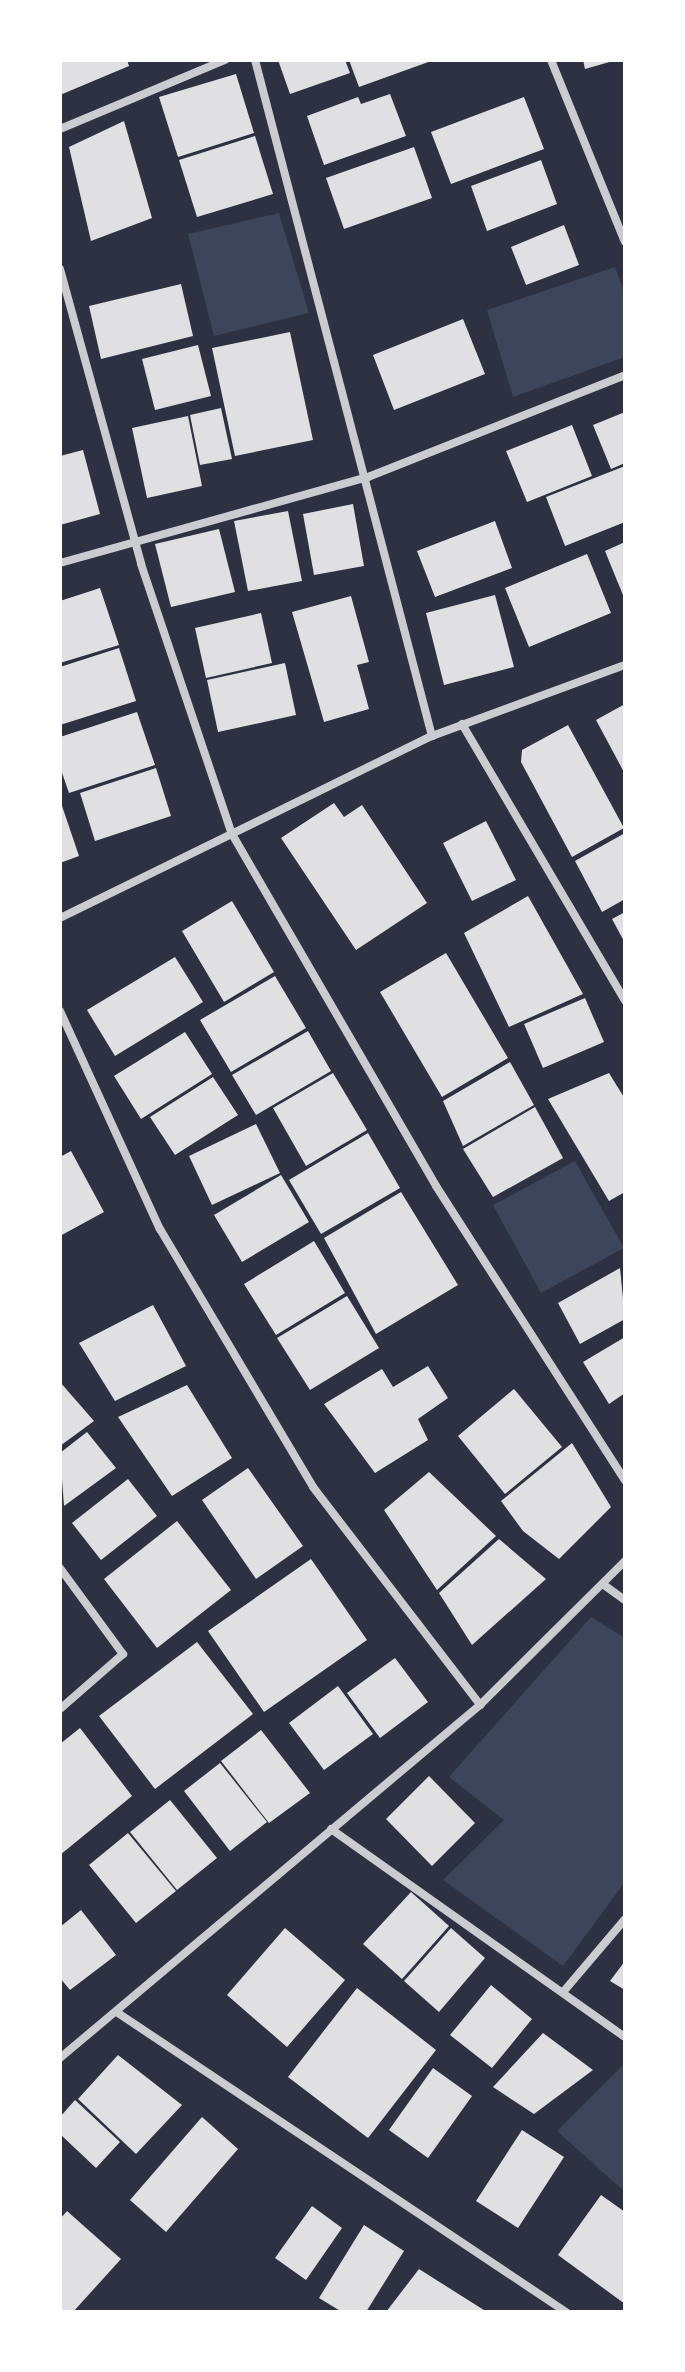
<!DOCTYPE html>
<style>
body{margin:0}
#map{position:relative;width:685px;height:2372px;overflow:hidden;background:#2d3142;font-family:Georgia,serif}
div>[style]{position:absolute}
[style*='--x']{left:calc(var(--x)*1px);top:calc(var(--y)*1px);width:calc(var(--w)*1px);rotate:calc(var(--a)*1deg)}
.green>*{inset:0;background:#3c4559}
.building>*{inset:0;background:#e0e0e3}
.minor>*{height:8px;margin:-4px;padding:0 4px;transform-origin:4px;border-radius:4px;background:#caccd0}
span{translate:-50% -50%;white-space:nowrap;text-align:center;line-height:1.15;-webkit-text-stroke:6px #fff;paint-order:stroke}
.frame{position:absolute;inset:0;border:62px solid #fff;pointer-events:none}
</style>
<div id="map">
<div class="green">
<i style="clip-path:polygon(279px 213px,309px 313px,214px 336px,188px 234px)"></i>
<i style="clip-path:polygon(615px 267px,625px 294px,625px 357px,513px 397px,487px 310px)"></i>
<i style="clip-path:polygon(575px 1161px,624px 1248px,541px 1293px,493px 1205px)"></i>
<i style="clip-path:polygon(591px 1617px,625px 1638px,625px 1882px,563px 1966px,443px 1880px,504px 1820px,449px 1777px)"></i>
<i style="clip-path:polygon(625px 2063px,625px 2192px,557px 2131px)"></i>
</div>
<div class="building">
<i style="clip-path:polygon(60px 60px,127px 60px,129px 66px,60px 95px)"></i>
<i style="clip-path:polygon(278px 60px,345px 60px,350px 73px,290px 94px)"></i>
<i style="clip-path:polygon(349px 60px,434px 60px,359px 87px)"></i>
<i style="clip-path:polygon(583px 60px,612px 60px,613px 61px,585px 69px)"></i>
<i style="clip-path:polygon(236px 74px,254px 133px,178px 157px,159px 97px)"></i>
<i style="clip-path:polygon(390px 94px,406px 136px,324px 165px,307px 116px,358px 97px,361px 104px)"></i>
<i style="clip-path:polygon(524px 97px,544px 149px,451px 184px,431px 132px)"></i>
<i style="clip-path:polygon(124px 121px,152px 218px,91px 241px,69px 147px)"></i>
<i style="clip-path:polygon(255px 136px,273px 194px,197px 217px,179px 160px)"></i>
<i style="clip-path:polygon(414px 147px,432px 198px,344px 229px,326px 178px)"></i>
<i style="clip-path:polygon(541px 160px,557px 204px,487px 231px,471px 186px)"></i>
<i style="clip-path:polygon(564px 225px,579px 265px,526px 285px,511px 247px)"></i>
<i style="clip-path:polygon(181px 284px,193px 336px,101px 359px,89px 306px)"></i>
<i style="clip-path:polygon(463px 319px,485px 374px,394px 410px,373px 355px)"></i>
<i style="clip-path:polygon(290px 332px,313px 440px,235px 456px,212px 348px)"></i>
<i style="clip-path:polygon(198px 345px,211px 396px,155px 410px,142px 359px)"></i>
<i style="clip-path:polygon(221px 408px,232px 459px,200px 465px,190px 415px)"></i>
<i style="clip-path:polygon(625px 412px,625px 463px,611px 469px,593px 425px)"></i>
<i style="clip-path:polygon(188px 416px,202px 486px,147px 498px,132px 428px)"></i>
<i style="clip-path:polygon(572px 425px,592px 476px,527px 502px,506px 451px)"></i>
<i style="clip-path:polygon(83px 450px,100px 514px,60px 525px,60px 456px)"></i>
<i style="clip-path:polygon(625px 466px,625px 522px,565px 546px,546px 497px)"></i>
<i style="clip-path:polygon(353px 504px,364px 566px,314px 575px,303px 514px)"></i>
<i style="clip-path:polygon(288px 511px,302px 581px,248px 591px,234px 521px)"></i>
<i style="clip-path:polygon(495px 521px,512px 568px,435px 597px,417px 551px)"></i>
<i style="clip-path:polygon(219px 529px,235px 592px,171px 607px,155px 544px)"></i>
<i style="clip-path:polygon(625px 542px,625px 600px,605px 551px)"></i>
<i style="clip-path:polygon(587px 554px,611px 613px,529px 647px,505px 588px)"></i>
<i style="clip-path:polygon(100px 588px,119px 645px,60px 663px,60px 601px)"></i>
<i style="clip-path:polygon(495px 595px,514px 667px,444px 685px,426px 613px)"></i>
<i style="clip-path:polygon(351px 596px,369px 662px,357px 665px,369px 709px,324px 722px,292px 612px)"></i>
<i style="clip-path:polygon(261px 613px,272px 663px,206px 678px,195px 628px)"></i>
<i style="clip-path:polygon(119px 648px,136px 701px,60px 725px,60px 667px)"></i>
<i style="clip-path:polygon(285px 663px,296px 715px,218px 732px,207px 680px)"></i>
<i style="clip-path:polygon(625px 704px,625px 774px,596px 720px)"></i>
<i style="clip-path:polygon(137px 712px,155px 765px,69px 793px,60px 767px,60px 737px)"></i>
<i style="clip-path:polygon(568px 725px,624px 828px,572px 857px,521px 762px,522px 750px)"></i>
<i style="clip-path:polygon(156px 768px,171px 816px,95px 841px,80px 793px)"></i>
<i style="clip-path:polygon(60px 800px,79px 856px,60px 863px)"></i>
<i style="clip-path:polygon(334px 803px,344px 817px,362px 805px,427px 903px,356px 950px,281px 838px)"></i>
<i style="clip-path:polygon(486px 821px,516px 880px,472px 901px,443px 843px)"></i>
<i style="clip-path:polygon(625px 833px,625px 899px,602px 912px,575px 861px)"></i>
<i style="clip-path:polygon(528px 896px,583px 994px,509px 1027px,464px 933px)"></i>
<i style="clip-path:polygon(232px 901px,274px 972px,224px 1002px,182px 931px)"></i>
<i style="clip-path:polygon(625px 912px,625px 943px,612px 919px)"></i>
<i style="clip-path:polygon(446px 953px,508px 1058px,442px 1097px,380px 992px)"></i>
<i style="clip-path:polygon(175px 957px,203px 1002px,115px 1056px,87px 1010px)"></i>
<i style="clip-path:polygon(275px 976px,306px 1028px,231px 1072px,200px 1020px)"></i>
<i style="clip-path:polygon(585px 998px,604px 1042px,543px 1068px,524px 1024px)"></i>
<i style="clip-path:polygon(308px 1031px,331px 1071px,256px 1115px,232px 1075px)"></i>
<i style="clip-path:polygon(185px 1032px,212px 1074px,141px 1119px,114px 1076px)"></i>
<i style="clip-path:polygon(510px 1062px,534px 1105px,463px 1146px,443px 1101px)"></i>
<i style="clip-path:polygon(333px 1073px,367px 1130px,306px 1166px,273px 1108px)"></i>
<i style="clip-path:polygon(609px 1073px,625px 1099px,625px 1192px,609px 1201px,548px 1099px)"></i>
<i style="clip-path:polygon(213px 1077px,238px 1115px,175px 1155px,150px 1117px)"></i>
<i style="clip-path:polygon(535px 1107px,563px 1158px,493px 1197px,463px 1149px)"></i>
<i style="clip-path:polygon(256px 1124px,280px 1173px,212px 1205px,189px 1156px)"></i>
<i style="clip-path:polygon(368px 1133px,400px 1188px,321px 1234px,289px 1180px)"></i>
<i style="clip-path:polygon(71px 1151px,104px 1212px,60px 1236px,60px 1157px)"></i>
<i style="clip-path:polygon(281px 1175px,309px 1222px,242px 1262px,214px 1215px)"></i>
<i style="clip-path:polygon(401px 1192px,458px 1285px,376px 1334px,324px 1238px)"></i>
<i style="clip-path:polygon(314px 1241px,345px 1293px,276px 1335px,244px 1284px)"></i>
<i style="clip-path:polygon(620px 1268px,625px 1319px,580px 1344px,558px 1303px)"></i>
<i style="clip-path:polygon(347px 1296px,379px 1348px,310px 1390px,277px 1338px)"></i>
<i style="clip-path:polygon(153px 1305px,186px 1366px,115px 1401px,79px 1343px)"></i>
<i style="clip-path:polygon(625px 1337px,625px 1393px,609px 1404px,583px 1362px)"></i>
<i style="clip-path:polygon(428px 1366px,448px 1398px,418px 1419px,428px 1440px,375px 1473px,324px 1404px,382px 1369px,393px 1387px)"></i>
<i style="clip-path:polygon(60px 1382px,94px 1421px,60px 1446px)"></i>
<i style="clip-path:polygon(187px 1385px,232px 1458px,172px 1496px,118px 1417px)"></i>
<i style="clip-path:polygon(514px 1389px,562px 1447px,505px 1494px,458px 1436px)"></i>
<i style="clip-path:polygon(87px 1432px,116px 1468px,64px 1506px,60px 1453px)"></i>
<i style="clip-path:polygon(572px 1443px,611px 1507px,559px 1559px,523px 1531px,501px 1501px)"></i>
<i style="clip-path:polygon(248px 1468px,303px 1546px,256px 1579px,202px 1500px)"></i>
<i style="clip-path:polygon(429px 1472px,496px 1536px,437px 1590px,384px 1510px)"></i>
<i style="clip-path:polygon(128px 1479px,157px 1516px,101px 1560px,72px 1523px)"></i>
<i style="clip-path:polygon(177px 1521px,231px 1590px,157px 1648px,104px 1579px)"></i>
<i style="clip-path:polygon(499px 1539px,546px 1579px,472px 1645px,439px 1593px)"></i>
<i style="clip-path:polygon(311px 1559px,367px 1640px,264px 1712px,208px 1631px)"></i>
<i style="clip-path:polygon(197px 1642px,253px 1714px,155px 1789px,99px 1716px)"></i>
<i style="clip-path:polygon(395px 1658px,428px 1702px,380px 1738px,347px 1693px)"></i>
<i style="clip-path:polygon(338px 1686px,373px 1734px,324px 1770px,289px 1723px)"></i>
<i style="clip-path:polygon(80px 1728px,132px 1796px,60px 1855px,60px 1744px)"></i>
<i style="clip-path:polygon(261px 1730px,310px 1793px,269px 1823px,221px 1761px)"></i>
<i style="clip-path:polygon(220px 1763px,267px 1822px,230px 1851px,184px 1791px)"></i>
<i style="clip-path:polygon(429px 1776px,475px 1823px,432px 1866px,386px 1819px)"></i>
<i style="clip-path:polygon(170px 1800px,217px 1858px,177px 1890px,130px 1832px)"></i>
<i style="clip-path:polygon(128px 1833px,176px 1891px,136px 1923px,89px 1865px)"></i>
<i style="clip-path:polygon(411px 1892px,449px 1926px,402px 1979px,363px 1944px)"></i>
<i style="clip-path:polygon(81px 1910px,116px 1955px,70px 1990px,60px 1978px,60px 1927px)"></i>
<i style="clip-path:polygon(285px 1928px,345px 1980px,287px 2047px,227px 1995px)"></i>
<i style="clip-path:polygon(451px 1928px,485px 1958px,439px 2012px,404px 1981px)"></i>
<i style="clip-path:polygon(625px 1961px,625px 1990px,610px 1981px)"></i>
<i style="clip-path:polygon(491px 1985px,532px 2019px,492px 2068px,450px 2035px)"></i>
<i style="clip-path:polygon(357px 1988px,436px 2050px,368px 2138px,288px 2077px)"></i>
<i style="clip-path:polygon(543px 2033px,593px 2070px,534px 2114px,493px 2087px)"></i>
<i style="clip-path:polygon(118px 2055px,182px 2105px,136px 2154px,78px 2099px)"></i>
<i style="clip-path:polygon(433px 2068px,472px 2096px,428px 2158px,389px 2130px)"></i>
<i style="clip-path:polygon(75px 2100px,120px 2142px,96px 2168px,60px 2134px,60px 2117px)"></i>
<i style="clip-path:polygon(202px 2117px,238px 2149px,166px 2232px,130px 2200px)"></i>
<i style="clip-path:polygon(522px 2130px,564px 2157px,518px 2228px,476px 2201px)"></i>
<i style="clip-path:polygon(601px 2195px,625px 2212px,625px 2304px,558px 2255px)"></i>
<i style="clip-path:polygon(312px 2206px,342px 2228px,306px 2280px,275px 2258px)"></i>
<i style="clip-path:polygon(67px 2211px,121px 2259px,73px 2312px,60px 2312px,60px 2219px)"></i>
<i style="clip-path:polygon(364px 2225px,404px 2251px,366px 2312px,342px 2312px,319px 2298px)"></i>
<i style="clip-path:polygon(419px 2269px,487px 2312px,386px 2312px)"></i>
</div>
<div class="minor">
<i style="--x:255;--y:60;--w:699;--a:75.33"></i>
<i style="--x:551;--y:60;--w:196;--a:67.9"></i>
<i style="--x:60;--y:129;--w:179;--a:-22.7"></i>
<i style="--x:60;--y:269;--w:306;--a:74.6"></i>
<i style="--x:141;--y:564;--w:285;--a:71.4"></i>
<i style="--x:232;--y:834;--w:407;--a:59.9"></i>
<i style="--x:436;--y:1186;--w:350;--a:57.3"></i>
<i style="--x:60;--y:563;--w:320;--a:-15.6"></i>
<i style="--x:368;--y:477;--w:277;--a:-21.6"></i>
<i style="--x:462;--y:724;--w:321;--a:59.5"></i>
<i style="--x:60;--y:918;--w:414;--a:-26.1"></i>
<i style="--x:432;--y:736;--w:206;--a:-20.2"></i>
<i style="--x:60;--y:1011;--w:240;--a:65.4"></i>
<i style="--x:160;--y:1229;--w:300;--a:59.3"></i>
<i style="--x:313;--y:1487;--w:275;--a:52.5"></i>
<i style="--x:60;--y:1568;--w:107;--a:53.8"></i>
<i style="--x:123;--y:1654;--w:84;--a:138.9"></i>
<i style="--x:604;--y:1585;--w:26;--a:36"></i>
<i style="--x:331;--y:1829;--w:360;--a:35.3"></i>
<i style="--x:564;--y:1991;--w:94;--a:-49.7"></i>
<i style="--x:118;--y:2013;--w:539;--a:33.72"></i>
<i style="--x:60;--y:2058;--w:549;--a:-40.05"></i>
<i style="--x:480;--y:1705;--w:204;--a:-44.8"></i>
</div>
<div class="frame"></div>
</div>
